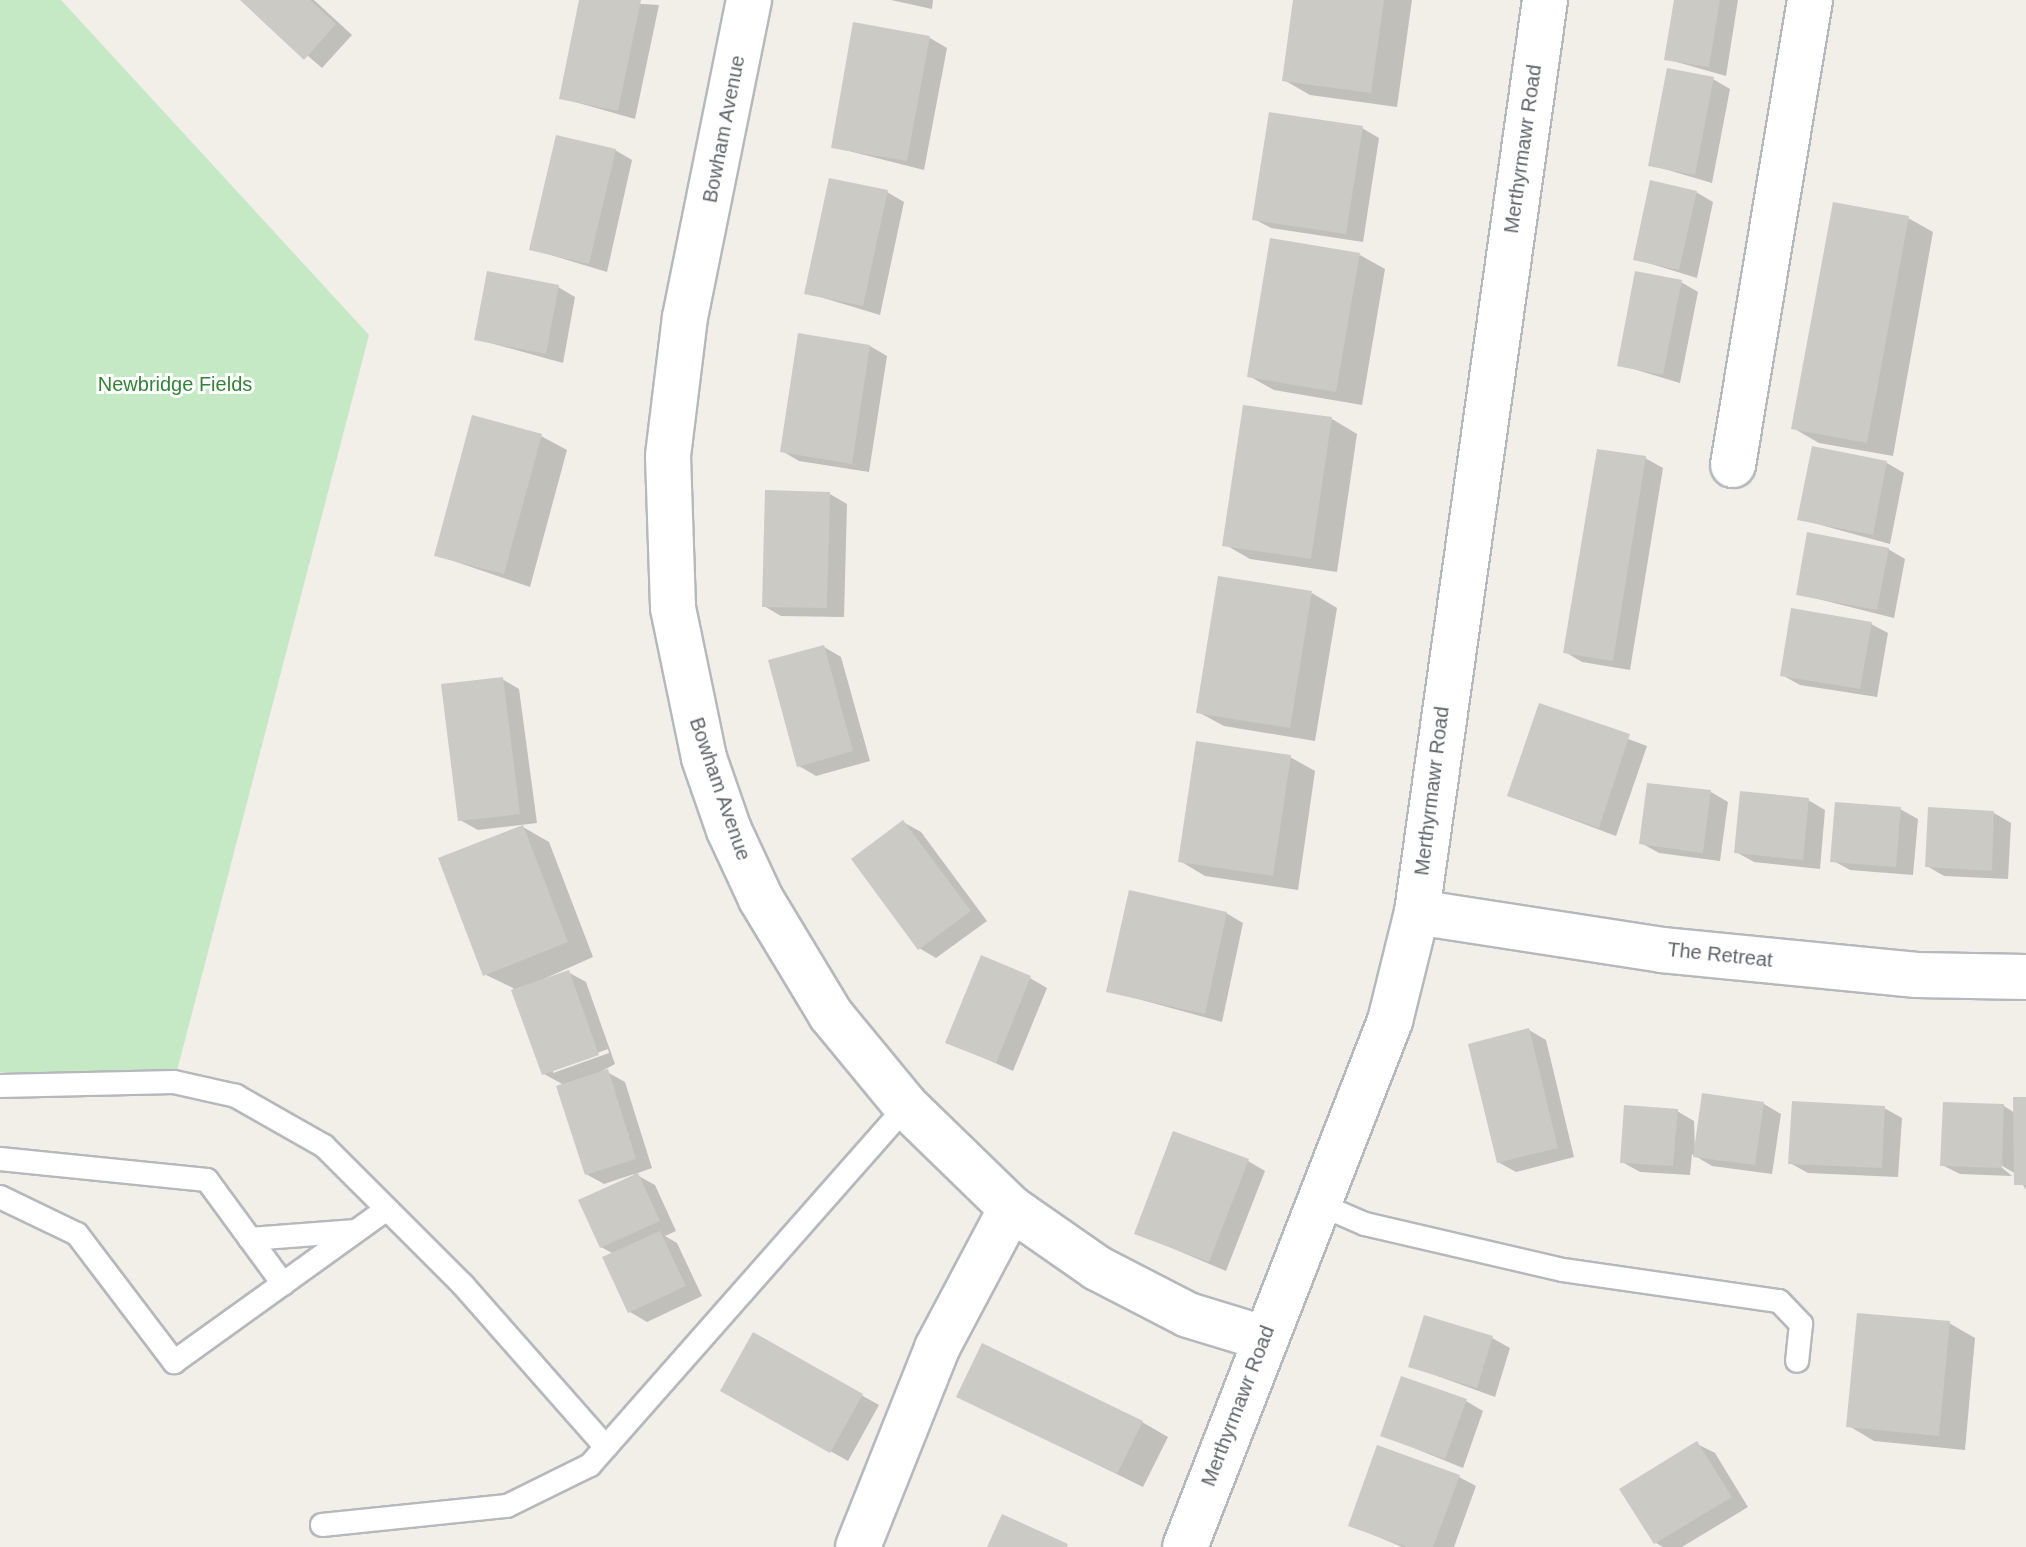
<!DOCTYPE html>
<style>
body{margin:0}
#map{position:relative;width:2026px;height:1547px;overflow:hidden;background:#f1efe8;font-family:Arial,sans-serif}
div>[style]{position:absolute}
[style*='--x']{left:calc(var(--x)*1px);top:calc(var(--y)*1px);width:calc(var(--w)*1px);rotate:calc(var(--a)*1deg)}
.green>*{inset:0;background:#c5e8c5}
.shadow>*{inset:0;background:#0003}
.building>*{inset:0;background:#cccac5}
.roads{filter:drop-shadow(2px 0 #b5b8bc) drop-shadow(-2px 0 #b5b8bc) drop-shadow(0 2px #b5b8bc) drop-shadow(0 -2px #b5b8bc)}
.service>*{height:22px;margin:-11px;padding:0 11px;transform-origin:11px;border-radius:11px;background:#fff}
.minor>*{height:44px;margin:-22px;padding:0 22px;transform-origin:22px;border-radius:22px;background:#fff}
span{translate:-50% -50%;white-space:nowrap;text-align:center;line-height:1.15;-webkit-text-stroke:6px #fff;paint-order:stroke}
.street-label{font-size:20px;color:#5f6368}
.park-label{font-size:20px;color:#348238}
</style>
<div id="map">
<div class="green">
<i style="clip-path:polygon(0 0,61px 0,369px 335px,174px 1082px,0 1072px)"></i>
</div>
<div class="shadow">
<i style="clip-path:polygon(243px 0,314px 0,352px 35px,322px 68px)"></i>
<i style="clip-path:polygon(581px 0,659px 5px,635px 119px,561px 98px)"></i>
<i style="clip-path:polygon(891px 0,933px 0,932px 9px)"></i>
<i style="clip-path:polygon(1295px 0,1412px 0,1397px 107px,1310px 95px,1284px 80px)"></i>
<i style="clip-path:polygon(1676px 0,1738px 0,1726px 76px,1666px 59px)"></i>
<i style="clip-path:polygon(930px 38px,947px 48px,924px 170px,833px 147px)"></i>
<i style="clip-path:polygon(1713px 79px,1730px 89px,1712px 183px,1651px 165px)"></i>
<i style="clip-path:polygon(1362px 128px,1379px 138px,1363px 242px,1271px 228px,1254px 219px)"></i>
<i style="clip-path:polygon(615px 150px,632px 160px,607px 272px,531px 249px)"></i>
<i style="clip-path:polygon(887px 192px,904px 202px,880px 315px,807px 293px)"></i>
<i style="clip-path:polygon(1696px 192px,1713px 202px,1697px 278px,1635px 259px)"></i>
<i style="clip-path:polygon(1908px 218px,1933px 232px,1893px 456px,1819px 443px,1793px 428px)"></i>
<i style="clip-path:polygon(1360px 255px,1385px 269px,1362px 405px,1274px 390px,1249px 376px)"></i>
<i style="clip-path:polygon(1681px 282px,1698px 292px,1680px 383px,1620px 365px)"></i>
<i style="clip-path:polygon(558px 287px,575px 297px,563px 363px,476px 339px)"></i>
<i style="clip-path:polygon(870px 346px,887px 356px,869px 472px,799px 461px,782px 451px)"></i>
<i style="clip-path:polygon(1332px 419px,1357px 434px,1337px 572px,1250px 559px,1224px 544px)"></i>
<i style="clip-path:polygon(541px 436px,567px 450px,530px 587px,436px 555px)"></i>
<i style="clip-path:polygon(1645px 458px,1663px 468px,1630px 670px,1582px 662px,1565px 652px)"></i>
<i style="clip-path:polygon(1887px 463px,1904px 473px,1890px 544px,1799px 519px)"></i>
<i style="clip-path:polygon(830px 494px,847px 504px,844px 617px,781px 616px,764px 606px)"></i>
<i style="clip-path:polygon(1888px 549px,1905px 559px,1894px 618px,1798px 594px)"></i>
<i style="clip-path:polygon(1312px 593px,1337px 608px,1315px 741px,1224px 726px,1198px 712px)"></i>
<i style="clip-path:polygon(1871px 624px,1888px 633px,1877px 697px,1800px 685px,1782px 675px)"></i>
<i style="clip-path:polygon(824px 647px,841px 657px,870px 761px,816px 776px,799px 766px)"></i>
<i style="clip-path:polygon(502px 679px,519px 689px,537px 823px,478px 830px,460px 820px)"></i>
<i style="clip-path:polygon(1540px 706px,1647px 746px,1616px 836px,1509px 796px)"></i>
<i style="clip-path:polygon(1290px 757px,1315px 771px,1298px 890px,1205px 876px,1180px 861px)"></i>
<i style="clip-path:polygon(1711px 792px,1728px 802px,1720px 861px,1659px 853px,1641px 843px)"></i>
<i style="clip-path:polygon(1808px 800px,1825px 810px,1820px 869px,1754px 862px,1736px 852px)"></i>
<i style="clip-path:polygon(1900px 809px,1918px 819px,1913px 875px,1850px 870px,1832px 860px)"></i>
<i style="clip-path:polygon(1994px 813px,2011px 823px,2008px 879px,1944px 876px,1927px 866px)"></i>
<i style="clip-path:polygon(903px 822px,921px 832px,987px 921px,936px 958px,919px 948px)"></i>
<i style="clip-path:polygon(evenodd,523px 827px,549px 842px,593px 957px,521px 989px,568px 972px,586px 982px,615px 1064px,591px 1077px,607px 1072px,625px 1082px,652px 1168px,635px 1174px,655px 1185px,676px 1231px,665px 1236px,677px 1243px,702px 1296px,647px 1322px,630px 1312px,614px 1254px,601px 1247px,634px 1174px,604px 1184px,586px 1174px,564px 1085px,544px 1074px,513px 988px,484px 974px,523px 827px,608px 1049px,609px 1053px,553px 1073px,553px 1069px,608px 1049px)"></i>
<i style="clip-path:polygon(1226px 913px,1243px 923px,1222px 1022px,1109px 991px)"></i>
<i style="clip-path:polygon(1030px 978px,1047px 988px,1013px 1071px,948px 1042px)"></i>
<i style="clip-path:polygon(1529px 1030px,1546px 1040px,1574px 1157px,1516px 1172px,1498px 1162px)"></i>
<i style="clip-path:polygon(2026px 1099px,2026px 1190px,2016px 1174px,1994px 1161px,2012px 1176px,1960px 1174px,1942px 1165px,2004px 1106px,2015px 1113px)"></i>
<i style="clip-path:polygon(1764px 1104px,1781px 1114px,1772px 1174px,1712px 1166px,1692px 1154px,1690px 1175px,1640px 1172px,1622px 1162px,1677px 1111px,1694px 1121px,1695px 1152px)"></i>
<i style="clip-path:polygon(1884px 1108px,1902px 1118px,1898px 1177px,1808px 1173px,1790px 1163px)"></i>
<i style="clip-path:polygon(1248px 1161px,1265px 1171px,1226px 1271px,1136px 1233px)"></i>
<i style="clip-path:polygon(1949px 1323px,1975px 1338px,1965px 1450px,1874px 1441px,1849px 1426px)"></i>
<i style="clip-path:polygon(754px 1335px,879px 1405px,848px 1461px,722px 1390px)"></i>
<i style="clip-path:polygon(1492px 1338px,1510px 1348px,1495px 1397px,1410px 1366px)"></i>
<i style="clip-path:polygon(958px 1396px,1142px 1422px,1168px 1437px,1143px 1487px)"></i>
<i style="clip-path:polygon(1466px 1401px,1483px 1411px,1463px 1468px,1382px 1435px)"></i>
<i style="clip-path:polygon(1697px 1444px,1715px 1453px,1748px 1507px,1682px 1547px,1663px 1547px,1656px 1543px)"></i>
<i style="clip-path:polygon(1459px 1477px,1476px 1486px,1454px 1547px,1402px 1547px,1350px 1525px)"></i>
</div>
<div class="building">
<i style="clip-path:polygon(240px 0,310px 0,336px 24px,304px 60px)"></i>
<i style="clip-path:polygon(579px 0,641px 0,618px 111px,559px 99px)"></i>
<i style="clip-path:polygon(1293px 0,1384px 0,1371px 93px,1282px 81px)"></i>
<i style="clip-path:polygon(1674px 0,1720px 0,1709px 67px,1664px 60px)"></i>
<i style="clip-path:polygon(853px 22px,930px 36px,907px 161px,831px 148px)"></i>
<i style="clip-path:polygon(1667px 68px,1714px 77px,1695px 175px,1648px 166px)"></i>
<i style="clip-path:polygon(1269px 112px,1363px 126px,1346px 234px,1252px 220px)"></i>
<i style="clip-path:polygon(556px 135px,616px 149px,589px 264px,529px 250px)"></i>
<i style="clip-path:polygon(829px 178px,888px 190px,863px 306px,804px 294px)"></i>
<i style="clip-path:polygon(1650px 180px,1697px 191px,1679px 270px,1633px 260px)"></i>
<i style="clip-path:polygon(1833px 202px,1909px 216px,1867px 443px,1791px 429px)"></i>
<i style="clip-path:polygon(1270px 238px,1360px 253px,1336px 392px,1247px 377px)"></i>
<i style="clip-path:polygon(487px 271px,559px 285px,546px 354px,474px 340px)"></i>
<i style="clip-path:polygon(1635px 271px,1682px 280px,1663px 375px,1617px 366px)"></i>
<i style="clip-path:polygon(798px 333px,870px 345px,852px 464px,780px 452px)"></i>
<i style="clip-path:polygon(1243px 405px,1332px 417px,1311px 559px,1222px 546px)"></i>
<i style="clip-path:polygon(472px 415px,542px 434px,504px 574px,434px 556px)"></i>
<i style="clip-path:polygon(1812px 446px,1887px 461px,1873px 535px,1797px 520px)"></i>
<i style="clip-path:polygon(1597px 449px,1646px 456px,1613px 661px,1563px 653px)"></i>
<i style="clip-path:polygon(765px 490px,830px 492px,827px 608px,762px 607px)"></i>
<i style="clip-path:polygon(1807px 532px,1889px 548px,1877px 610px,1796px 595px)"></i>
<i style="clip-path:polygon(1218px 576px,1312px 591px,1290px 728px,1196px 713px)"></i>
<i style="clip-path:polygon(1791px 608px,1872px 622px,1860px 689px,1780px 676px)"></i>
<i style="clip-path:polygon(824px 645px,853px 751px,797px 767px,768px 660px)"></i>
<i style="clip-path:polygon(503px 677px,520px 814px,458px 821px,441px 684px)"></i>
<i style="clip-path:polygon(1539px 703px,1630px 734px,1599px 828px,1507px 796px)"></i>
<i style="clip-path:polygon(1196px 741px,1291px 755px,1273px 876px,1178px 862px)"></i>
<i style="clip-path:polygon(1647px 783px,1711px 790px,1703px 853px,1639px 844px)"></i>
<i style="clip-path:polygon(1740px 791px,1809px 798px,1803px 860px,1734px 853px)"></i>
<i style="clip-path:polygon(1835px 802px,1901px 807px,1896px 867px,1830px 862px)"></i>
<i style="clip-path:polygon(1928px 807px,1994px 811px,1992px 871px,1925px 867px)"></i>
<i style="clip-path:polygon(903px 820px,971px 911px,918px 950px,851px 859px)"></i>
<i style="clip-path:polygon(523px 825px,568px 942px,483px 976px,438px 858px)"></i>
<i style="clip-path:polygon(1129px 890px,1227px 912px,1205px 1014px,1106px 992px)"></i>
<i style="clip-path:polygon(981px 955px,1031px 976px,996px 1063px,945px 1043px)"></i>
<i style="clip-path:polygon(569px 970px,599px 1055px,542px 1075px,511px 990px)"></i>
<i style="clip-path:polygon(1529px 1028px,1558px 1148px,1497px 1163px,1468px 1044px)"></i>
<i style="clip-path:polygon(608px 1069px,636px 1159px,585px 1175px,556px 1086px)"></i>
<i style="clip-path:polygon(1702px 1093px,1764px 1102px,1755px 1165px,1693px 1157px)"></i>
<i style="clip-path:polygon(2013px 1097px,2026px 1097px,2026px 1185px,2014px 1185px)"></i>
<i style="clip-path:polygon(1792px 1101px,1885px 1106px,1882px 1168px,1788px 1164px)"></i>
<i style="clip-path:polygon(1943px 1102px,2004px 1104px,2002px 1168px,1940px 1166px)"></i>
<i style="clip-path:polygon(1624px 1105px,1678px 1109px,1673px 1166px,1620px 1163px)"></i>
<i style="clip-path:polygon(1173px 1131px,1249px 1159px,1209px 1262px,1134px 1234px)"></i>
<i style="clip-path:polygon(638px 1173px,660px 1221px,600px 1248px,578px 1200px)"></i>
<i style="clip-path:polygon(660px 1231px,686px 1286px,628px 1313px,602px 1257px)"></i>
<i style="clip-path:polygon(1857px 1313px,1950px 1321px,1939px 1436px,1846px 1427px)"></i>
<i style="clip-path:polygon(1424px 1315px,1493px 1336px,1477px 1388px,1408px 1367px)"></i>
<i style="clip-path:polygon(753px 1332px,863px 1394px,830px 1453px,720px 1391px)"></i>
<i style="clip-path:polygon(982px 1343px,1143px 1421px,1117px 1474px,956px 1397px)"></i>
<i style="clip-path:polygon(1401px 1376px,1467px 1399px,1445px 1459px,1380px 1436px)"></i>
<i style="clip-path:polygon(1697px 1441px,1732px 1497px,1654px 1544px,1619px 1489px)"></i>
<i style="clip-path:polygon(1377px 1445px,1460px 1475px,1433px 1547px,1407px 1547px,1348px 1526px)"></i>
<i style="clip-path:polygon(1002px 1514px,1068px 1544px,1067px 1547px,987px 1547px)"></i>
</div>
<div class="roads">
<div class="service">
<i style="--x:0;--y:1086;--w:174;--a:-1.3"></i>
<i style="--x:174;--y:1082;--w:64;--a:12.7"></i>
<i style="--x:236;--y:1096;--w:101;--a:29.6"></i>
<i style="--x:324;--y:1146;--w:197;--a:45"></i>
<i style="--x:463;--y:1285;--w:216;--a:48.6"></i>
<i style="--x:0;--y:1159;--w:208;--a:5.8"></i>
<i style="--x:207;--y:1180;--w:129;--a:53.8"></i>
<i style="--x:0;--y:1197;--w:85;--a:25.7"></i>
<i style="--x:77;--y:1234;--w:161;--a:52.8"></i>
<i style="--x:174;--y:1362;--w:262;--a:-35.7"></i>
<i style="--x:1321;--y:1205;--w:48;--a:23.4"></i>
<i style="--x:1365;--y:1224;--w:203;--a:13.1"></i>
<i style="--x:1563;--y:1270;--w:218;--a:8.2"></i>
<i style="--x:1779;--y:1301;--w:32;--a:46"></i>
<i style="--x:1801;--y:1324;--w:37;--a:96"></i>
<i style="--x:250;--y:1239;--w:106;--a:-4.3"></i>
<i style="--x:322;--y:1525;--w:186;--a:-5.9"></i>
<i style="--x:507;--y:1506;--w:93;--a:-26.3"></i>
<i style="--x:590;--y:1465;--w:478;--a:-48.6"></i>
</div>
<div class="minor">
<i style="--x:749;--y:0;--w:323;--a:101.4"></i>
<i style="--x:685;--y:317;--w:140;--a:97"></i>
<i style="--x:668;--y:456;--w:152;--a:88.1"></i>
<i style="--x:673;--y:608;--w:153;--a:78.3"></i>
<i style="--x:704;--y:758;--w:76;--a:70.9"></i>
<i style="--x:729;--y:830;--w:76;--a:65.1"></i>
<i style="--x:761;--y:899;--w:135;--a:58.9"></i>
<i style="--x:831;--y:1015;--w:118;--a:50.5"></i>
<i style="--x:906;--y:1106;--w:146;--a:44.2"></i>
<i style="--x:1011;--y:1208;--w:105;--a:34.9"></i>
<i style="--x:1097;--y:1268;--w:102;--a:27.3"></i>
<i style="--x:1188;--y:1315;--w:78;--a:17"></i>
<i style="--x:1733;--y:465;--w:471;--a:-80.6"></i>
<i style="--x:1417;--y:912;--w:248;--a:8.8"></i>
<i style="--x:1662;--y:950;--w:256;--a:5.6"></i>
<i style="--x:1917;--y:975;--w:109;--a:1.1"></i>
<i style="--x:858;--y:1547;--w:214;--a:-68.3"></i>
<i style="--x:937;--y:1348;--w:158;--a:-62.1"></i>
<i style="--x:1185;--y:1547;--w:565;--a:-68.71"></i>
<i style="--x:1390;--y:1021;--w:112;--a:-76.1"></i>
<i style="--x:1417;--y:912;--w:921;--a:-82.01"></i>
</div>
</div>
<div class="street-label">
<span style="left:724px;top:129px;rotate:-79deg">Bowham Avenue</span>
<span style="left:1523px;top:149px;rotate:-82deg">Merthyrmawr Road</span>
<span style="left:720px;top:789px;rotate:71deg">Bowham Avenue</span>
<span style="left:1432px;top:791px;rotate:-83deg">Merthyrmawr Road</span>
<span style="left:1720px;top:955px;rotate:6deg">The Retreat</span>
<span style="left:1238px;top:1406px;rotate:-69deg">Merthyrmawr Road</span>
</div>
<div class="park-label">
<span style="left:175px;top:384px">Newbridge Fields</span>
</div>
</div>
